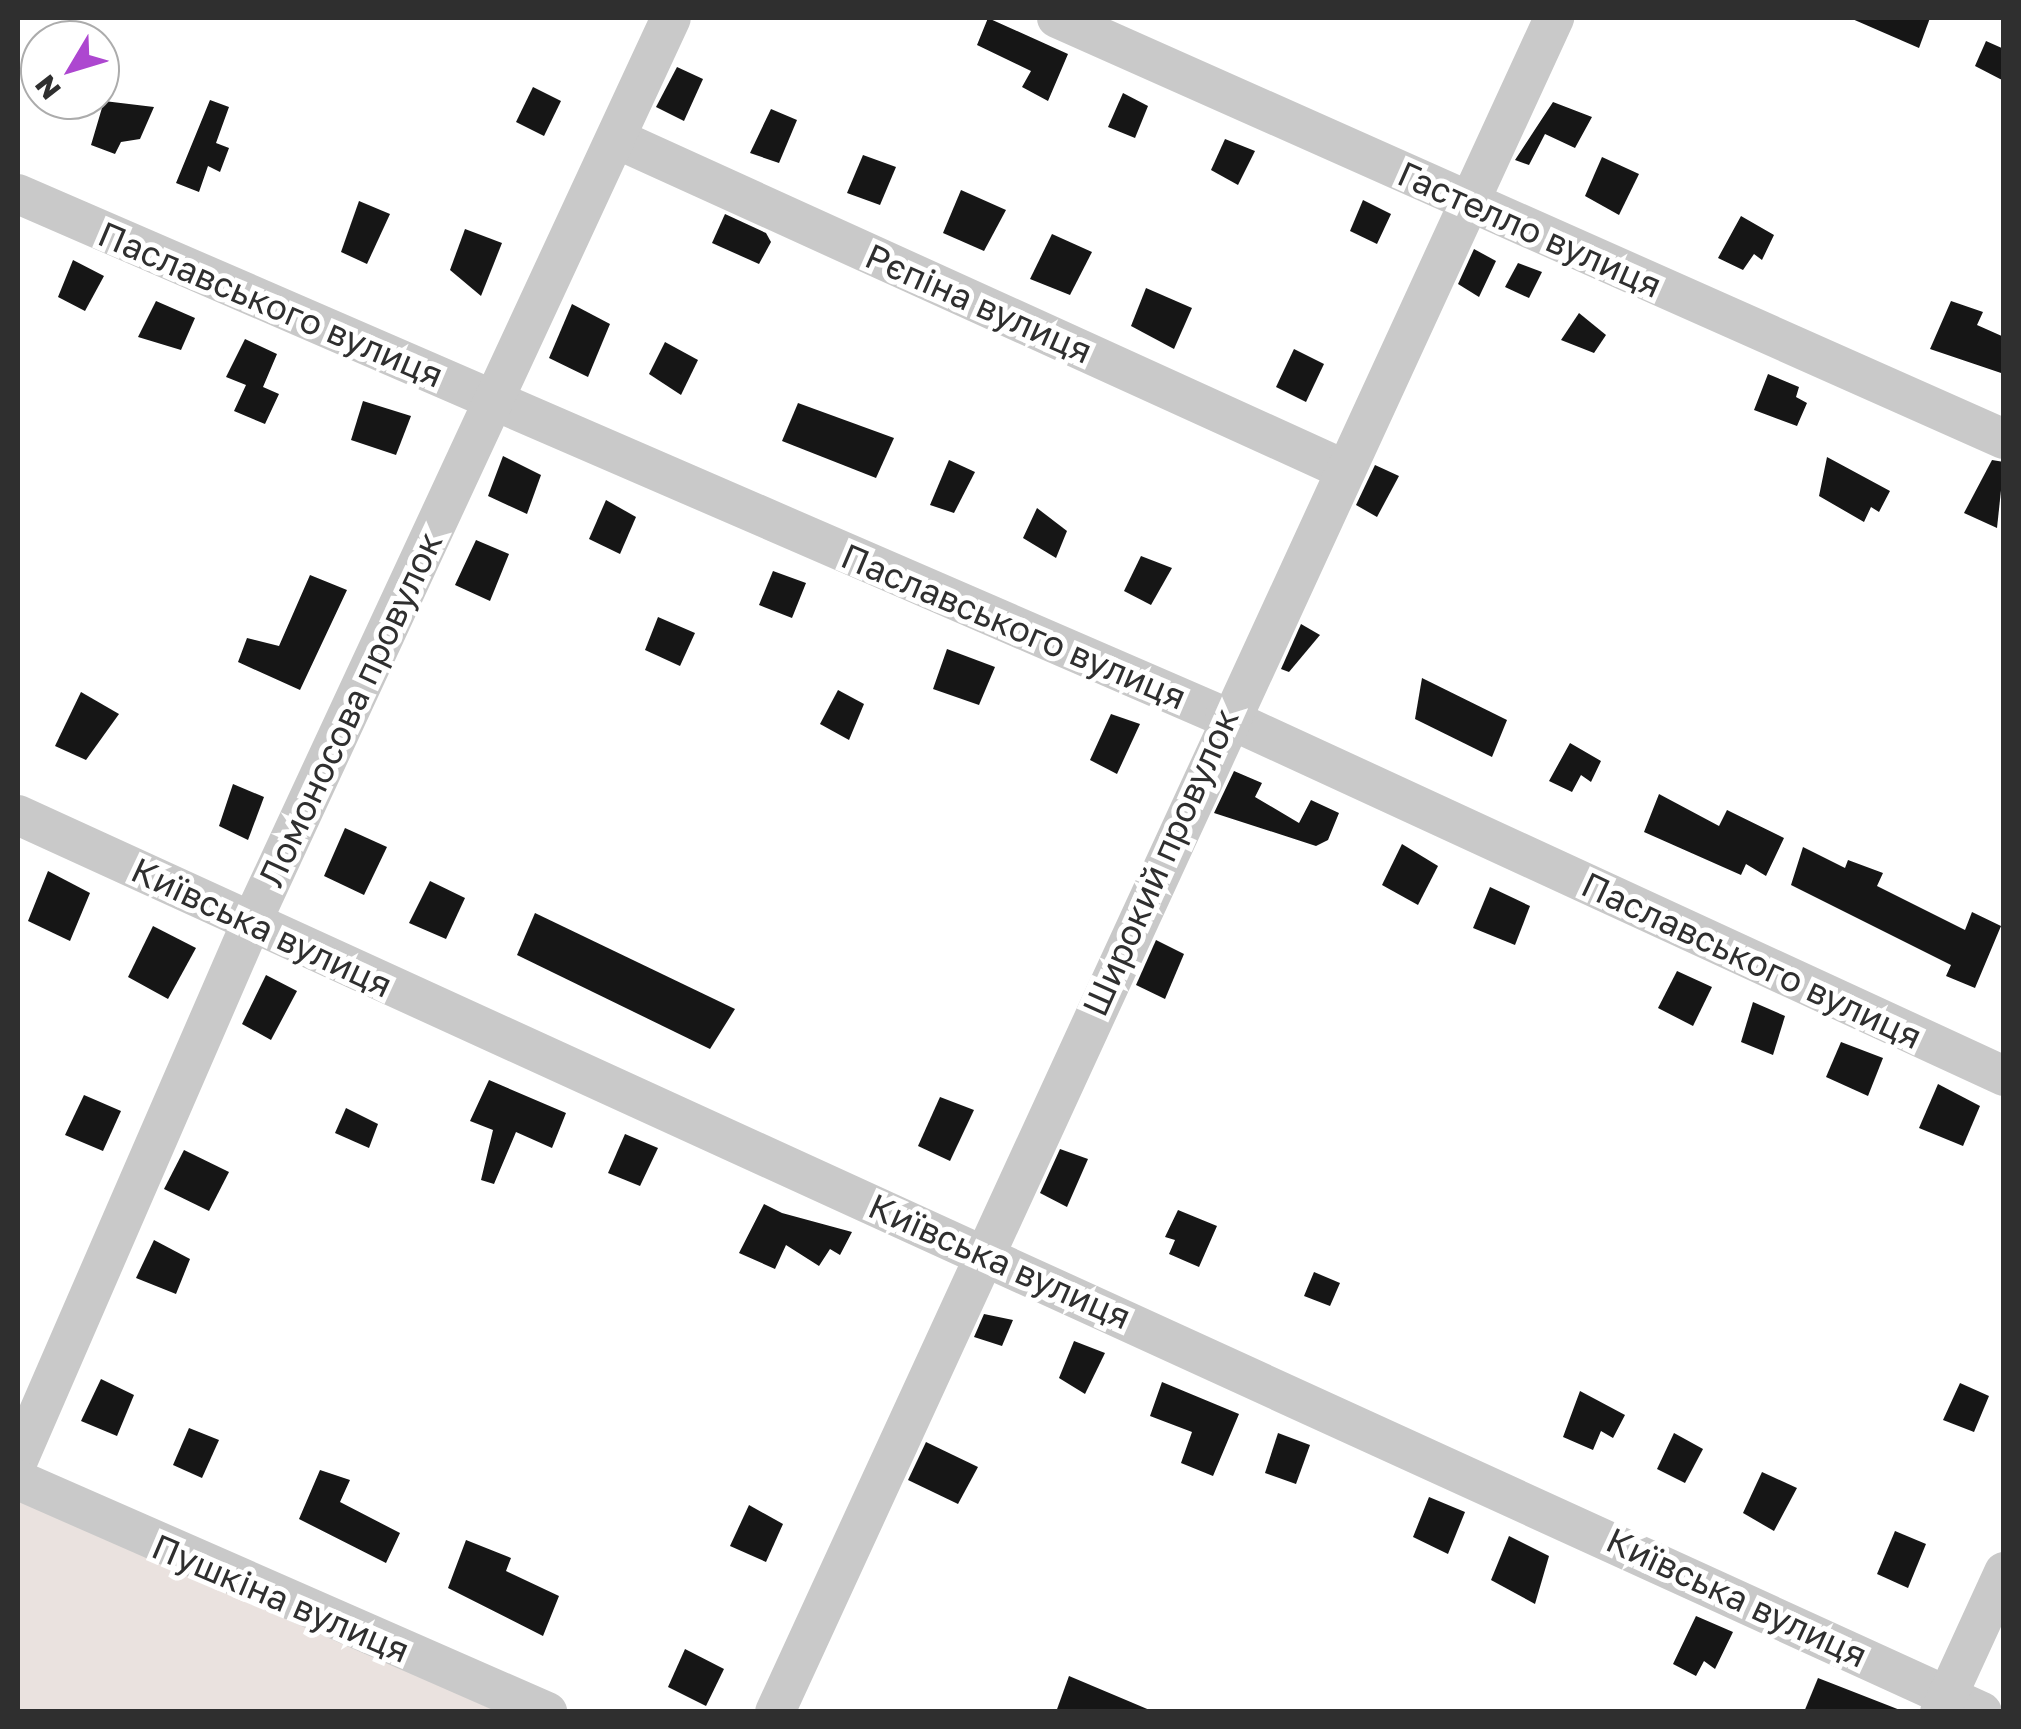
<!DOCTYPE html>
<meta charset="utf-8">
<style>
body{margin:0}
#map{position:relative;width:2021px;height:1729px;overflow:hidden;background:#fff;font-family:"Golos Text",sans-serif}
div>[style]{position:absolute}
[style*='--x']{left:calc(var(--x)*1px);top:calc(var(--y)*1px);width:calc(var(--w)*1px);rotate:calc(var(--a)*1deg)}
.green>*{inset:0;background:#eae2df}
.building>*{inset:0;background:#161616}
.minor>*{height:40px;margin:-20px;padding:0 20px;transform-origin:20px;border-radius:20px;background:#c9c9c9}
span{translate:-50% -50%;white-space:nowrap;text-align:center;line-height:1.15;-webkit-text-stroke:10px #fff;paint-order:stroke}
.street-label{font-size:35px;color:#2f2f2f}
.frame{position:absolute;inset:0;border:20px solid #2f2f2f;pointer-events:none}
.north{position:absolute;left:20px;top:20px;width:100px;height:100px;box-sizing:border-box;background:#fff;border:2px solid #acacac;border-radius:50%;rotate:232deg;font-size:28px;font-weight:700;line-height:40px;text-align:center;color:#2f2f2f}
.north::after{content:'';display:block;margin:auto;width:35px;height:45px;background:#ad47d0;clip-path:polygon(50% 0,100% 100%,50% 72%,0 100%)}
</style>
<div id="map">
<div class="green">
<i style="clip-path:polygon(18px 1495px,496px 1711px,18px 1712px)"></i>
</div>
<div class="building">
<i style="clip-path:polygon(988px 18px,1068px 54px,1048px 101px,1022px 87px,1031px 71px,977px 45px)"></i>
<i style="clip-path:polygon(1850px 18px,1930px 18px,1919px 48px)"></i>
<i style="clip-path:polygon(1986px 41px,2004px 49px,2004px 81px,1975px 66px)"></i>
<i style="clip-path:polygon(677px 67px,703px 79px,684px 121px,656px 107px)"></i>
<i style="clip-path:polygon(533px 87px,561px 101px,544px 136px,516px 122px)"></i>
<i style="clip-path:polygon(1123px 93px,1148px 106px,1135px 138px,1108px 127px)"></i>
<i style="clip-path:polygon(210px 100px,229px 107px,216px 143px,229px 148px,220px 172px,208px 166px,199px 192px,176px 183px)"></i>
<i style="clip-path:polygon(104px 101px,154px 107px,140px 139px,121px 142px,115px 154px,91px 145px)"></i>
<i style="clip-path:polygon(1553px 102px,1592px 117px,1575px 148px,1545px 134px,1529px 165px,1515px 160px)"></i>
<i style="clip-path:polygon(771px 109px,797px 120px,779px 163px,750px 153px)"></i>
<i style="clip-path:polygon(1225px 139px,1255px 151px,1238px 185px,1211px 170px)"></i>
<i style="clip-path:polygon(863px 155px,896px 167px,880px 205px,847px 193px)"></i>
<i style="clip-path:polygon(1602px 157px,1639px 174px,1619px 215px,1585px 196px)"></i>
<i style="clip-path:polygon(961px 190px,1006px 210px,984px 251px,943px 233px)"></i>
<i style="clip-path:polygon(1363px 200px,1391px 214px,1377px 244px,1350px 231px)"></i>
<i style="clip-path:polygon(359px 201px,390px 214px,367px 264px,341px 252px)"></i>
<i style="clip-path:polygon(725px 214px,766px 233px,771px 242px,759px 264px,712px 243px)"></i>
<i style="clip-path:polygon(1741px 216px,1774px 235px,1762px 260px,1754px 254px,1743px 270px,1718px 258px)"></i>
<i style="clip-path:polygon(465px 229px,502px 243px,481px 296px,450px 270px)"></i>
<i style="clip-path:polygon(1052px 234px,1092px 252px,1070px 295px,1030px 279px)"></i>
<i style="clip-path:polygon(1474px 249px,1496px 261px,1479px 297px,1458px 284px)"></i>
<i style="clip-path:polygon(73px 260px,104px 276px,85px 311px,58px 297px)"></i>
<i style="clip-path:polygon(1518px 263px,1542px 272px,1529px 298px,1505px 287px)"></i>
<i style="clip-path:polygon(1146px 288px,1192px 308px,1174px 349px,1131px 326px)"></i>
<i style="clip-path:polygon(156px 301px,195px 318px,181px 350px,138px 337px)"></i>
<i style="clip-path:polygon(1951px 301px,1983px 312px,1977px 325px,2004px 337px,2004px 374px,1930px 349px)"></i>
<i style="clip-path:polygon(572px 304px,610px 324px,588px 377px,549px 358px)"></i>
<i style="clip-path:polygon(1579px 313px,1606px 335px,1594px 353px,1561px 340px)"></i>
<i style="clip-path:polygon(245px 339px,277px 354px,263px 387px,279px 394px,265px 424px,234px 411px,246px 385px,226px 377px)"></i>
<i style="clip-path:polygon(665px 342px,698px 360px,681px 395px,649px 374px)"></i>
<i style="clip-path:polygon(1294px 349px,1324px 364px,1306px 402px,1276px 387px)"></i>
<i style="clip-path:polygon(1768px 374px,1799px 387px,1796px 397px,1807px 403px,1797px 426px,1754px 410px)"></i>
<i style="clip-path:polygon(363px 401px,411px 416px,396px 455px,351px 440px)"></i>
<i style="clip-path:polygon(798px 403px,894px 438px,876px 478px,782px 441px)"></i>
<i style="clip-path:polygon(503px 456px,541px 475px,527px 514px,488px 496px)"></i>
<i style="clip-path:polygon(1827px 457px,1890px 491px,1879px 512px,1871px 507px,1864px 522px,1819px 496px)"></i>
<i style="clip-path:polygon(949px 460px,975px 472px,954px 513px,930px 505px)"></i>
<i style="clip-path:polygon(1992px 460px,2004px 462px,1997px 528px,1964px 513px)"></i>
<i style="clip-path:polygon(1375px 465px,1399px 476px,1377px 517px,1356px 505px)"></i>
<i style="clip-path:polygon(606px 500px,636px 517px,620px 554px,589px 539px)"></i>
<i style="clip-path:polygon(1037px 508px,1067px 531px,1056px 558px,1023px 538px)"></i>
<i style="clip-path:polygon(476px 540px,509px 554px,490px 601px,455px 585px)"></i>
<i style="clip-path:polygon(1141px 556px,1172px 568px,1151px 605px,1124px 591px)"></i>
<i style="clip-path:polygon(773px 571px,806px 583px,792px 618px,759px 605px)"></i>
<i style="clip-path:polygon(310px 575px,347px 590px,300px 690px,238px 662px,247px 638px,279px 646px)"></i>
<i style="clip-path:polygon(658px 617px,695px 633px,680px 666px,645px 650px)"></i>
<i style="clip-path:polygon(1301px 624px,1320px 635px,1289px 672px,1281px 669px)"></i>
<i style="clip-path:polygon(947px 649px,995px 667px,979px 705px,933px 689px)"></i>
<i style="clip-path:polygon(1422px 678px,1507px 720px,1492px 757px,1415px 719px)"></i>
<i style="clip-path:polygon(838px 690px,864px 704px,849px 740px,820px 724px)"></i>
<i style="clip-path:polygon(81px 692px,119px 714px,86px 760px,55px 746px)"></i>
<i style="clip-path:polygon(1111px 714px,1140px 724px,1117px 774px,1090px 760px)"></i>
<i style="clip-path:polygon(1570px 743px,1601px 761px,1591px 782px,1581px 775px,1572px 792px,1549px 781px)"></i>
<i style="clip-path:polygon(1234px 771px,1262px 783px,1255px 797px,1299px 823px,1311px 800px,1339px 813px,1328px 840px,1316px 846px,1214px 813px)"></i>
<i style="clip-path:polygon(233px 784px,264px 797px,248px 840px,219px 826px)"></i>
<i style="clip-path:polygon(1659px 794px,1719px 826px,1727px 810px,1784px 838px,1766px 876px,1746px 864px,1741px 875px,1644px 832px)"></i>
<i style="clip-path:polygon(345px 828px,387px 847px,364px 895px,324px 876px)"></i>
<i style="clip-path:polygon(1402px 844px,1438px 866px,1418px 905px,1382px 885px)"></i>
<i style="clip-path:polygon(1803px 847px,1845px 868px,1848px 860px,1883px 873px,1877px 886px,1965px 930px,1972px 912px,2001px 926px,1975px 988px,1946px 976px,1951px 965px,1791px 885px)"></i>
<i style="clip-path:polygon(48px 871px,90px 893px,70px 941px,28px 921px)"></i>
<i style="clip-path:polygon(430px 881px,465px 898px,446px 939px,409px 923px)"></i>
<i style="clip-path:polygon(1490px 887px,1530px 906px,1515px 945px,1473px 928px)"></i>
<i style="clip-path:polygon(535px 913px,735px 1009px,710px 1049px,517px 955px)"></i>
<i style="clip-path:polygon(153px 926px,196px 948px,168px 999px,128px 977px)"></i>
<i style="clip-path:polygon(1156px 940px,1184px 954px,1165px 999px,1136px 985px)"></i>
<i style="clip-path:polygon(1677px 971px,1712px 987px,1693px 1026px,1658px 1008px)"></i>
<i style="clip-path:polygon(266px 975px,297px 991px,271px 1040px,242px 1024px)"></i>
<i style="clip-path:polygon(1753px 1002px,1785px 1016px,1773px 1055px,1741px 1042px)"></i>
<i style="clip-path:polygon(1841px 1042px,1883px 1058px,1868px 1096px,1826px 1077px)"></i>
<i style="clip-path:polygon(489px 1080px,566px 1113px,552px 1148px,516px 1132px,494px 1184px,481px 1180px,493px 1130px,470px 1121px)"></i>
<i style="clip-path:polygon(1938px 1084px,1980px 1106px,1963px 1146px,1919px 1128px)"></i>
<i style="clip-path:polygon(84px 1095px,121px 1111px,103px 1151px,65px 1135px)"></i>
<i style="clip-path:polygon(940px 1097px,974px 1110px,950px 1161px,918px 1146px)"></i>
<i style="clip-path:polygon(346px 1108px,378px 1124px,369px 1148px,335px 1133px)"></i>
<i style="clip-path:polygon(625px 1134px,658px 1148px,640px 1186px,608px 1173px)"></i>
<i style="clip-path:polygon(1060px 1149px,1088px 1159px,1067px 1207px,1040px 1193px)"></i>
<i style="clip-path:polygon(184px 1150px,229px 1172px,209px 1211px,164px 1189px)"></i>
<i style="clip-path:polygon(764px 1204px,782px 1213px,852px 1232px,840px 1255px,830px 1249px,819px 1266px,786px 1245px,775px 1269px,739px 1253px)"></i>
<i style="clip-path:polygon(1178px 1210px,1217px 1226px,1199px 1267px,1169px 1254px,1175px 1240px,1165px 1237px)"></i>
<i style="clip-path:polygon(154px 1240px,190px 1259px,176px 1294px,136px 1278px)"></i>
<i style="clip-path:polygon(1314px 1272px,1340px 1283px,1330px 1306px,1304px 1296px)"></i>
<i style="clip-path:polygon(984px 1314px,1013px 1320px,1002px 1346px,974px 1337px)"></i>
<i style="clip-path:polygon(1074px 1341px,1105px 1353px,1085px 1394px,1059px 1378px)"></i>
<i style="clip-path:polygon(101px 1379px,134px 1395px,117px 1436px,81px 1421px)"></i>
<i style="clip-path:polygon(1162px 1382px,1239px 1414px,1213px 1476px,1181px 1463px,1192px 1432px,1150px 1416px)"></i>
<i style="clip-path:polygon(1960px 1383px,1989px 1396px,1974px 1432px,1943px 1420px)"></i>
<i style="clip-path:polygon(1580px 1391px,1625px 1415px,1613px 1438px,1601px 1431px,1593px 1450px,1563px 1437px)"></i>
<i style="clip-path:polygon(189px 1428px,219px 1440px,202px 1478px,173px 1465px)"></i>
<i style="clip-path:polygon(1278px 1433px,1310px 1445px,1296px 1484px,1265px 1473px)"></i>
<i style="clip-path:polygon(1674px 1433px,1703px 1449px,1685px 1483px,1657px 1469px)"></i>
<i style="clip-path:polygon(926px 1442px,978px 1467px,958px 1504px,908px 1480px)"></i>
<i style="clip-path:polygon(320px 1470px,350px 1480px,340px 1502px,400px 1533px,386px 1563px,299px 1519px)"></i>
<i style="clip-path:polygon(1762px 1472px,1797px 1488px,1774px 1531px,1743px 1513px)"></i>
<i style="clip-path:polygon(1429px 1497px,1465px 1512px,1448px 1554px,1413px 1537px)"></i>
<i style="clip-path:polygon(749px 1505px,783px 1524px,766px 1562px,730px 1546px)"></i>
<i style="clip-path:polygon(1895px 1531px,1926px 1544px,1908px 1588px,1877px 1574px)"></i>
<i style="clip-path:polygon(1509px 1536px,1549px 1556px,1535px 1604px,1491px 1580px)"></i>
<i style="clip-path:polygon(466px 1540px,511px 1558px,506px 1571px,559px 1596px,543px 1636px,448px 1588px)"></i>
<i style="clip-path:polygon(1696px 1616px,1733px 1632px,1715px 1669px,1704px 1661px,1696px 1676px,1673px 1664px)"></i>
<i style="clip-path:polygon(685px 1649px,724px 1669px,706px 1706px,668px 1687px)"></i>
<i style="clip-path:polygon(1069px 1676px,1152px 1711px,1152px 1712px,1056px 1712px)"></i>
<i style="clip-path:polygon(1818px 1678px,1900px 1710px,1899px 1712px,1804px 1712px)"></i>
</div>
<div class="minor">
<i style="--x:1057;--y:18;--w:1036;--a:23.97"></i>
<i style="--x:617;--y:139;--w:795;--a:24.44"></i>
<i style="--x:18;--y:194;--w:1315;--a:23.43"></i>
<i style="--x:1225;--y:717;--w:858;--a:24.74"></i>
<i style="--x:18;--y:815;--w:2159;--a:24.55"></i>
<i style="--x:18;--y:1460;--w:588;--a:-66.53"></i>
<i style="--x:252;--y:921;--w:995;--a:-65.11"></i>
<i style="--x:18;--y:1480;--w:578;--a:23.68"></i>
<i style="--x:775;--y:1712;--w:1865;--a:-65.3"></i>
<i style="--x:1940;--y:1712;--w:154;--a:-65.4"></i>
</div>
<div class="street-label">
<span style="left:1530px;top:229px;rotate:24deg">Гастелло вулиця</span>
<span style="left:979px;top:303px;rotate:24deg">Рєпіна вулиця</span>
<span style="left:271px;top:304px;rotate:23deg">Паславського вулиця</span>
<span style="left:1014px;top:626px;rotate:23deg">Паславського вулиця</span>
<span style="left:350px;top:709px;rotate:-65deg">Ломоносова провулок</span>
<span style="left:1160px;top:862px;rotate:-66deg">Широкий провулок</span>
<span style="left:262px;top:927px;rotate:25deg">Київська вулиця</span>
<span style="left:1752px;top:960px;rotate:25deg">Паславського вулиця</span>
<span style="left:1000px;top:1261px;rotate:24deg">Київська вулиця</span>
<span style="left:1737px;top:1597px;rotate:25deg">Київська вулиця</span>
<span style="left:281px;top:1598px;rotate:23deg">Пушкіна вулиця</span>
</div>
<div class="frame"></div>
<div class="north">N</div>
</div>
